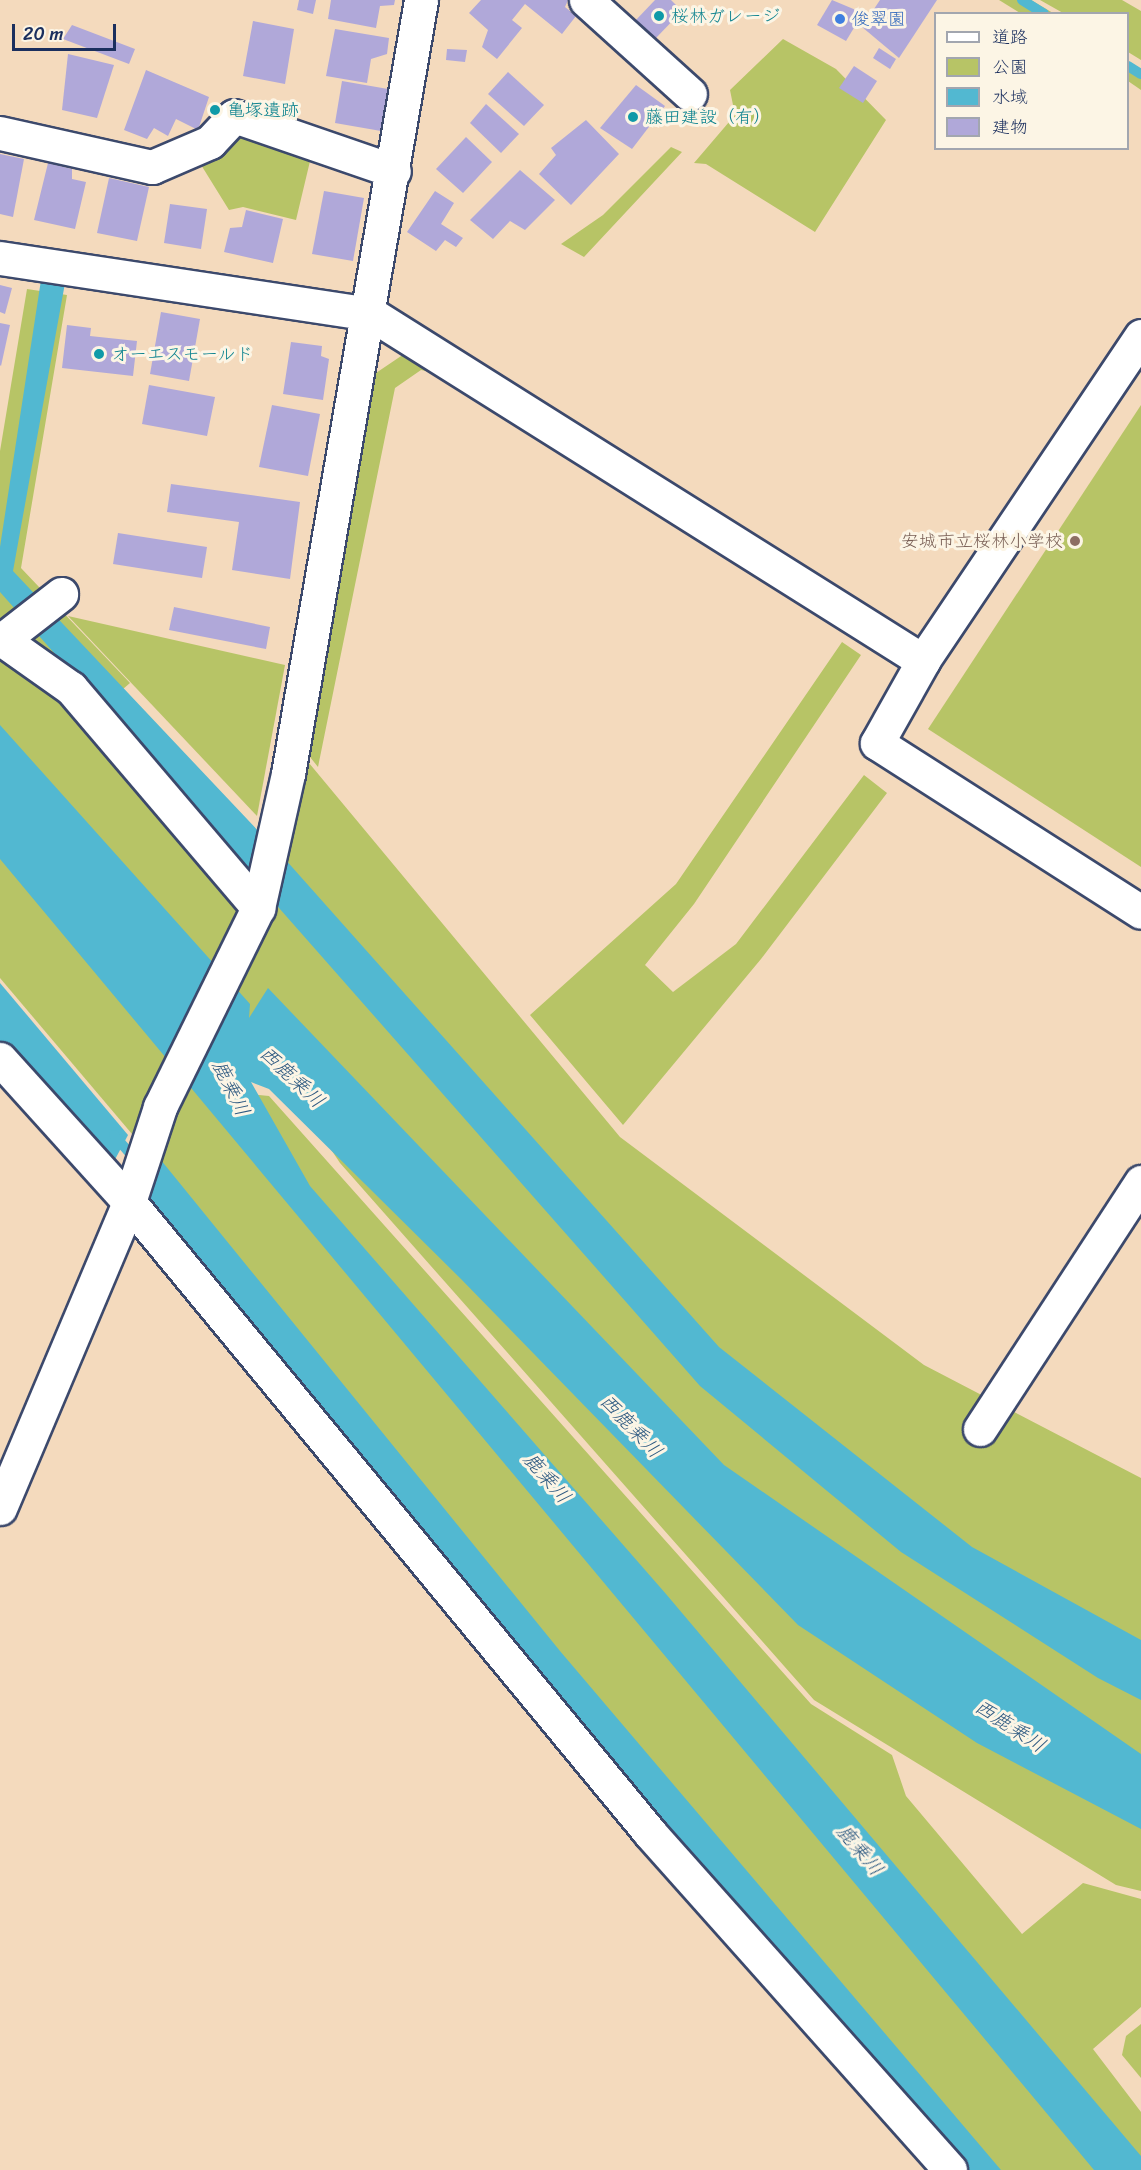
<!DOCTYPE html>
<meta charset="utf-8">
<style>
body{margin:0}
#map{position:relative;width:1141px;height:2170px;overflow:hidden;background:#f4dabd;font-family:Sriracha,"Klee One",sans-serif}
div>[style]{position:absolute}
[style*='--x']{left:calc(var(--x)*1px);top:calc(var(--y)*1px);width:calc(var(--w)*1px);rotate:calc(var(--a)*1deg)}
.green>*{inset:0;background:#b7c466}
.water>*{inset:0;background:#52b8d1}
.stream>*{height:10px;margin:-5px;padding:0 5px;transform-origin:5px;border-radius:5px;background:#52b8d1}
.building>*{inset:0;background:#b0a8d9}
.roads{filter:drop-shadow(2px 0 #3c496c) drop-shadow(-2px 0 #3c496c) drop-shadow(0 2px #3c496c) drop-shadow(0 -2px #3c496c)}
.minor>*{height:33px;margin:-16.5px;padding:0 16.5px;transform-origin:16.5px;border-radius:16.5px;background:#fff}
.dots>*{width:16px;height:16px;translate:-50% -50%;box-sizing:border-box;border:3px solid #fcf5e5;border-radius:50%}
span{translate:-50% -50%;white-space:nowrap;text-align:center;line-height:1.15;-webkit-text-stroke:6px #fcf5e5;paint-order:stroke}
.culture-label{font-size:18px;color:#0d838f}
.left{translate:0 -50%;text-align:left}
.shop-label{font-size:18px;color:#366cbe}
.education-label{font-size:18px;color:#785e54}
.right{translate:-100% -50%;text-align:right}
.water-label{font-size:20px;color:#2c5880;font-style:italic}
.legend{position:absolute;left:934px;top:12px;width:195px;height:138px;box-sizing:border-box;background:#fcf5e5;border:2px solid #a2a6af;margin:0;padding:8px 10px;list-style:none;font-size:18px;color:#1b2f5e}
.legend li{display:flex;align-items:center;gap:12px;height:30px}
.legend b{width:30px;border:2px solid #a2a6af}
.scale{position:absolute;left:12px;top:24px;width:104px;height:27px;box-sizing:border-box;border:3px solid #1b2f5e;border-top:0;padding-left:8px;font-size:18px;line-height:21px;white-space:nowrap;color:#1b2f5e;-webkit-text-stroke:4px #fcf5e5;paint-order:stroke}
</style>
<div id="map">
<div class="green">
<i style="clip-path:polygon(999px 0,1031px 0,1053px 13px,1020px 13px)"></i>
<i style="clip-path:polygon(1040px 0,1122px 0,1141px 11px,1141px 60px,1128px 52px,1128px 14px,1063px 13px)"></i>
<i style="clip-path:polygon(783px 39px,836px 69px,886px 120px,815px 232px,706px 164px,694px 163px,735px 115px,730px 90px)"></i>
<i style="clip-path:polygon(1128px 61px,1141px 69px,1141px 90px,1128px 81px)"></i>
<i style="clip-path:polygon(247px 134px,311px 157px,296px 220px,243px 207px,229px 210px,198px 160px)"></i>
<i style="clip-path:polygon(671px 147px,682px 152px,584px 257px,561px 244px,603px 215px)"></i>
<i style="clip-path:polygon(27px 289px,67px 295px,21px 568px,130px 683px,101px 708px,0 620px,0 451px)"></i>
<i style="clip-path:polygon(410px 350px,450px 376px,421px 370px,395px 388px,318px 767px,310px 757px,373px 375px)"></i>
<i style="clip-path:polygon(1141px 405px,1141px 867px,928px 729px)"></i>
<i style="clip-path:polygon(68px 616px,285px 665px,257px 816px)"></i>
<i style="clip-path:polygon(842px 642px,861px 655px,694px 904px,645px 965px,673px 992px,736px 944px,864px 775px,887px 793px,761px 959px,623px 1125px,530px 1015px,676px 884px)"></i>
<i style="clip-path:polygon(0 652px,51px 686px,240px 912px,132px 1134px,0 978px)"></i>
<i style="clip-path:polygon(309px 763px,620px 1137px,924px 1365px,1141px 1478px,1141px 1891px,1116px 1885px,814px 1700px,340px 1163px,232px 1000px,274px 916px)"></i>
<i style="clip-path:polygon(184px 1087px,269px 1096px,811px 1704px,892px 1755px,906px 1796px,1022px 1934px,1083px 1883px,1141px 1899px,1141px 2007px,1093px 2049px,1141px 2112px,1141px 2170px,955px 2170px,134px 1203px,172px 1130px)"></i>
<i style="clip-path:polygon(1141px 2024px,1141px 2078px,1122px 2055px,1126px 2036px)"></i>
</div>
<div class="water">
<i style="clip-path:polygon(41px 280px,65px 283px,13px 571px,263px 836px,253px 877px,0 592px,0 547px)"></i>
<i style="clip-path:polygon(0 725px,250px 1004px,249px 1018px,268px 988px,724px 1465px,1141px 1754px,1141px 1829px,977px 1743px,798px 1625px,461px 1279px,269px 1089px,251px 1082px,310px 1186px,666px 1594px,1141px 2156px,1141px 2170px,1094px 2170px,0 859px)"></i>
<i style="clip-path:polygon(284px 858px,719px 1347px,972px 1547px,1141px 1640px,1141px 1700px,1098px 1678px,901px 1552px,700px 1386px,272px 900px)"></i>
<i style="clip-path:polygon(0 983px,128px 1135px,111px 1167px,0 1042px)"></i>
<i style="clip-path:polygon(156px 1154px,560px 1651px,1001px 2170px,959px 2170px,818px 2013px,138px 1195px)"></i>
</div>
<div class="stream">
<i style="--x:1022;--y:0;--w:26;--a:32"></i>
<i style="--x:1128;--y:66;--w:15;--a:32"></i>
<i style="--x:114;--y:1135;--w:35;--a:49"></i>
</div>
<div class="building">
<i style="clip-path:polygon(299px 0,316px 0,313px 14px,297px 10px)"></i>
<i style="clip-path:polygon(331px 0,395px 0,394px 5px,380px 6px,376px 28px,328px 19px)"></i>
<i style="clip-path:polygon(481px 0,568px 0,565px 7px,576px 16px,562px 34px,525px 4px,512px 20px,522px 28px,497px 59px,482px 47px,488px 30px,469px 13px)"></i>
<i style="clip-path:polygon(655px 0,671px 0,682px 11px,655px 39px,635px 21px)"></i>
<i style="clip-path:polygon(832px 0,863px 13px,846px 41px,817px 25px)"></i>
<i style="clip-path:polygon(880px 0,937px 0,899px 58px,862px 27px)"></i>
<i style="clip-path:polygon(253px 21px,294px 29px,285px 84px,243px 76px)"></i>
<i style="clip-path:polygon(72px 25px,135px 49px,129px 64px,63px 39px)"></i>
<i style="clip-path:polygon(335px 29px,389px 38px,387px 54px,371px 59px,367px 83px,326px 76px)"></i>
<i style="clip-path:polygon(879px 48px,896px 59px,890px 69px,873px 58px)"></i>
<i style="clip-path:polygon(447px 49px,467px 50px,465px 62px,446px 60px)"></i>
<i style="clip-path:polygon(68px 54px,114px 65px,97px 118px,62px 110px)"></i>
<i style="clip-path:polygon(854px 66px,877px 81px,863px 103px,839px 88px)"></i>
<i style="clip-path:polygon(146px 70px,209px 97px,198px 130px,176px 119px,168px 136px,154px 128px,147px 139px,124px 130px)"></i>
<i style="clip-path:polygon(508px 72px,544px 105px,524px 126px,488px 94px)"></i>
<i style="clip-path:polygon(342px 81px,388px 89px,381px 131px,335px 123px)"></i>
<i style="clip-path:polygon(636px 85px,665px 106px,632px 149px,600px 128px)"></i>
<i style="clip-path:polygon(486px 104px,519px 134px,501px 153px,470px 123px)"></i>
<i style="clip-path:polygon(586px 120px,619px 154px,571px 205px,539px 174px,556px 155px,551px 148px)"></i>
<i style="clip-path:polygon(466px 137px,492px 162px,463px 193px,436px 169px)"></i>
<i style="clip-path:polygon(0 154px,24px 159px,13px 217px,0 214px)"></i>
<i style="clip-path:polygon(48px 163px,72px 169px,72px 179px,86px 182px,75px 229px,34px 220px)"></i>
<i style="clip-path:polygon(520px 170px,555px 200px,525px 230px,510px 221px,493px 239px,470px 220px)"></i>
<i style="clip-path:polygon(109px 178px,149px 187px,137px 241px,97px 233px)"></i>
<i style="clip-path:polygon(324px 191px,364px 198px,353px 261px,312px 254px)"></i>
<i style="clip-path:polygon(435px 191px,454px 203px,441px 224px,463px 238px,456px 247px,445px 240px,436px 251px,407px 232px)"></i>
<i style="clip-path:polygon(170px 204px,207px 209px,201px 249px,164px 243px)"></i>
<i style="clip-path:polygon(246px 210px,283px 219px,273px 263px,224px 252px,230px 228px,242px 227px)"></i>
<i style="clip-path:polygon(0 285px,12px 288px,5px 314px,0 312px)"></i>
<i style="clip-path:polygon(161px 312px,200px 319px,189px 381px,150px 374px)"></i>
<i style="clip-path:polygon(0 323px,10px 325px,1px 366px,0 365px)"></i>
<i style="clip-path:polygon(67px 325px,91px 328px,90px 336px,137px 341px,133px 376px,62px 368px)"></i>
<i style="clip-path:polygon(291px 342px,322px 346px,321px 356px,329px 359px,323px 400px,283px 394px)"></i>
<i style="clip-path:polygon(149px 385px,215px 397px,207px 436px,142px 424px)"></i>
<i style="clip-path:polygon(272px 405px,320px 414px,308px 476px,259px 467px)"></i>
<i style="clip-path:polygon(171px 484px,300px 502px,290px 579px,232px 570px,239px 522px,167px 512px)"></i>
<i style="clip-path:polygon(118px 533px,207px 547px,202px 578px,113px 564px)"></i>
<i style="clip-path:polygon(174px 607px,270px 627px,266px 649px,169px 630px)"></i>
</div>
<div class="roads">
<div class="minor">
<i style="--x:586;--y:0;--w:140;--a:42.1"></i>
<i style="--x:0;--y:133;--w:156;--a:12.6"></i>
<i style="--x:152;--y:167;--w:63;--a:-23.3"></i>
<i style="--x:210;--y:142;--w:35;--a:-47"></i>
<i style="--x:234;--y:116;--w:169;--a:19"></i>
<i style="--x:0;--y:258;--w:375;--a:8.6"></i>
<i style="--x:371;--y:314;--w:652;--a:32.15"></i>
<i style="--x:1141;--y:336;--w:391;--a:123.9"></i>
<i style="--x:923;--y:661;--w:94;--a:119.3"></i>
<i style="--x:877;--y:743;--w:313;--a:32.6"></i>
<i style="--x:0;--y:638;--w:87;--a:35.2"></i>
<i style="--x:71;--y:688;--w:289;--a:49.6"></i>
<i style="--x:2;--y:640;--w:75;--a:-37.9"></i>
<i style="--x:0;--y:1059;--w:193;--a:47.9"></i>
<i style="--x:129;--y:1202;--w:818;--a:50.45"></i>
<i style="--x:650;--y:1833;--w:451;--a:48.3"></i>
<i style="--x:980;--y:1429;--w:295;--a:-56.9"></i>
<i style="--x:0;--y:1508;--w:332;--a:-67.1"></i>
<i style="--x:129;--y:1202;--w:100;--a:-71.9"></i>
<i style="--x:160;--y:1107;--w:222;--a:-63.8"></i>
<i style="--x:258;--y:908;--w:137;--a:-77.4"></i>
<i style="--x:288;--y:774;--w:785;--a:-80.25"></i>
</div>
</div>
<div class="dots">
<i style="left:659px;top:16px;background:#0f9aa8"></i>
<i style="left:840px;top:19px;background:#3f7fe0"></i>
<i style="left:215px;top:110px;background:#0f9aa8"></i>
<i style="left:633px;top:117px;background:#0f9aa8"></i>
<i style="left:99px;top:354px;background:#0f9aa8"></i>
<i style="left:1075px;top:541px;background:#8d6e63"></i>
</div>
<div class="culture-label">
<span class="left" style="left:671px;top:16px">桜林ガレージ</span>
<span class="left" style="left:227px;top:110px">亀塚遺跡</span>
<span class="left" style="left:645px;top:117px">藤田建設（有）</span>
<span class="left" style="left:111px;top:354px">オーエスモールド</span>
</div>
<div class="shop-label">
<span class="left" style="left:852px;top:19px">俊翠園</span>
</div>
<div class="education-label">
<span class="right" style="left:1063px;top:541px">安城市立桜林小学校</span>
</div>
<div class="water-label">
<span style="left:292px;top:1077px;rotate:43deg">西鹿乗川</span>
<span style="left:231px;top:1088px;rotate:64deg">鹿乗川</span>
<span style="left:631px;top:1426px;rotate:46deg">西鹿乗川</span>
<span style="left:547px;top:1478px;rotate:49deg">鹿乗川</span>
<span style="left:1010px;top:1726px;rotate:33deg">西鹿乗川</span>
<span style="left:860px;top:1850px;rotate:50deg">鹿乗川</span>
</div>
<ul class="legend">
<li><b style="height:8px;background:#fff"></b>道路</li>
<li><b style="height:16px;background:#b7c466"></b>公園</li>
<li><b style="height:16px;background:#52b8d1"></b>水域</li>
<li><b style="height:16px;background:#b0a8d9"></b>建物</li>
</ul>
<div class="scale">20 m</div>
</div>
